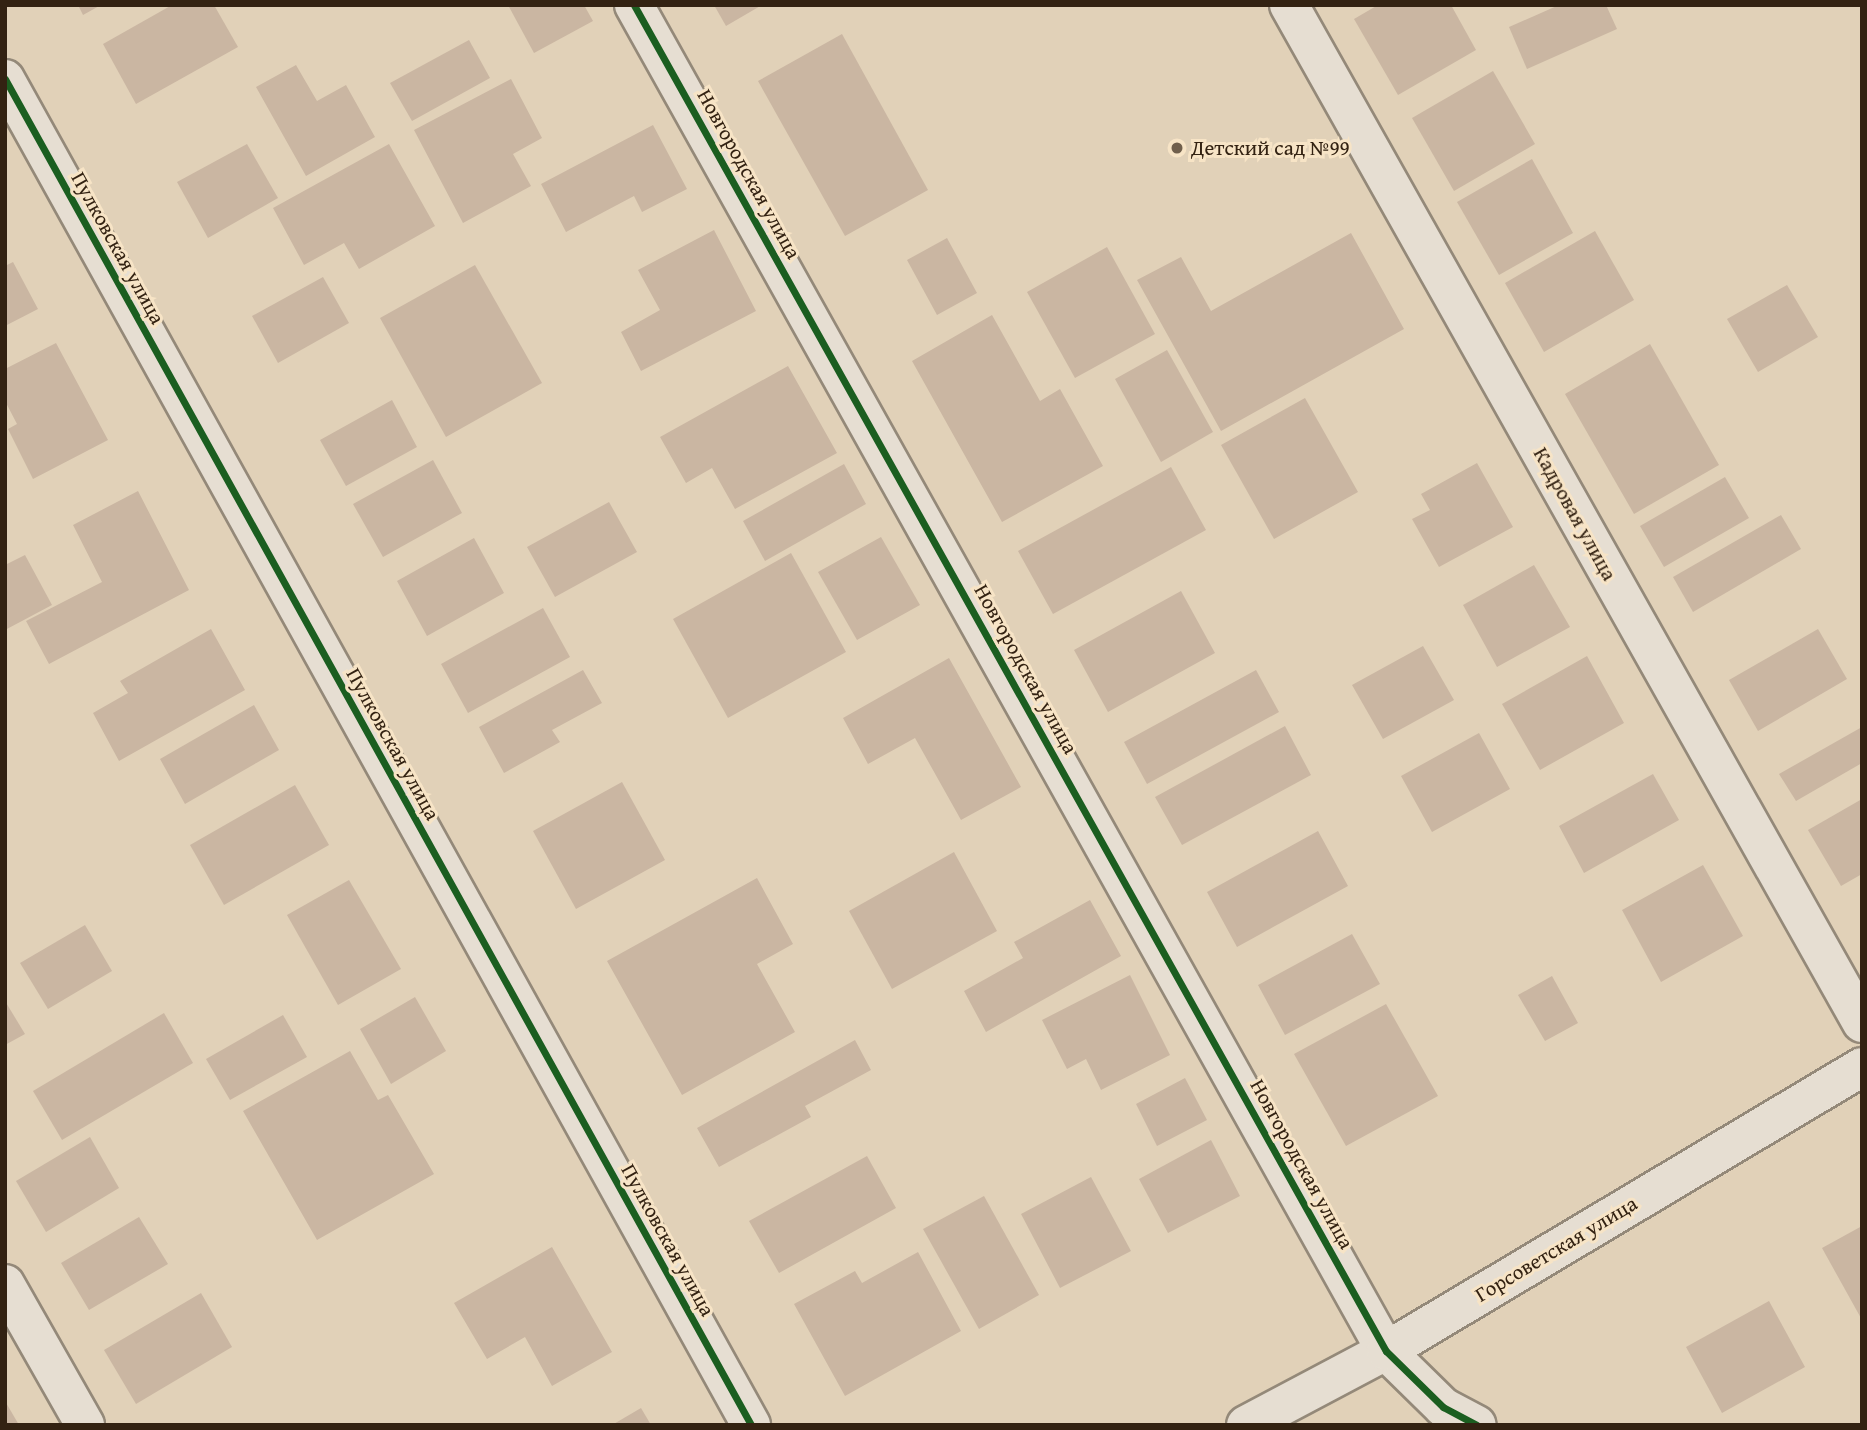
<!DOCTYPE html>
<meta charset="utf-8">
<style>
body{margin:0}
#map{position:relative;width:1867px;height:1430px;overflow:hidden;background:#e1d1b8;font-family:"Gentium Book Plus",serif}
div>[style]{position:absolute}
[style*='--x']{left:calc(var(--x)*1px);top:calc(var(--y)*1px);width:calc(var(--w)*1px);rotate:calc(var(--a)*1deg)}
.building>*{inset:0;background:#cab6a2}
.roads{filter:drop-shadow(2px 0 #948979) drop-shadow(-2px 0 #948979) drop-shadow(0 2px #948979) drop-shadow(0 -2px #948979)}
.minor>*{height:38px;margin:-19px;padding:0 19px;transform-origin:19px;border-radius:19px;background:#e6ded2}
.cycleway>*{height:7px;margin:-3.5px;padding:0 3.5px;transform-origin:3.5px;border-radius:3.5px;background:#1b5e20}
.dots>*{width:19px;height:19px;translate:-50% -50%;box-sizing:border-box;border:4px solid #f7e4c6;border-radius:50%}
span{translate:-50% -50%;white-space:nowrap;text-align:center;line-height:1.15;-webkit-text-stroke:6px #f7e4c6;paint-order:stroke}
.poi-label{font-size:21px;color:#332212}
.left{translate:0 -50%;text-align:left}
.street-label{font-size:21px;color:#332212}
.frame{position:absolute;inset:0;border:7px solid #332212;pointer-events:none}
</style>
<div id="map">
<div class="building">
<i style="clip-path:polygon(78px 5px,101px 5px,83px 15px)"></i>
<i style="clip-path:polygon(172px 5px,214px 5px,238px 47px,136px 104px,103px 44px)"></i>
<i style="clip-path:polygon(508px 5px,584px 5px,593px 21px,534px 53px)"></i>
<i style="clip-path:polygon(714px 5px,762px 5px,726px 26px)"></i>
<i style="clip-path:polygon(1378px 5px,1451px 5px,1476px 50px,1398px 95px,1354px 19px)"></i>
<i style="clip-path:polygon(1559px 5px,1606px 5px,1617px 29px,1527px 69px,1509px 27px)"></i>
<i style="clip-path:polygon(842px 34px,928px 190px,845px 236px,758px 81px)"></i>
<i style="clip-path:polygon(469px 40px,490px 78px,412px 121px,390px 83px)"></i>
<i style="clip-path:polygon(296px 65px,317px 101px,346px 85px,375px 137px,306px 176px,256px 87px)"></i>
<i style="clip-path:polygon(1493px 71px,1535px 144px,1454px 191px,1412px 118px)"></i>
<i style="clip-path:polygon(511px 79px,542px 138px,513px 154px,531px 186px,463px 223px,414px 130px)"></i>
<i style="clip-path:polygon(653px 125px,687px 189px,642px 212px,634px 196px,566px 232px,541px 184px)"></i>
<i style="clip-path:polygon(247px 144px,278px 198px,208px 238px,177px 182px)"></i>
<i style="clip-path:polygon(389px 144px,435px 226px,359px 269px,344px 243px,304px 265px,273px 208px)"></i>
<i style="clip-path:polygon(1532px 159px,1573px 233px,1499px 275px,1457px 202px)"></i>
<i style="clip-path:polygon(714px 230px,756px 311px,641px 371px,621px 332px,660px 310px,638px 270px)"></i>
<i style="clip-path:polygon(1595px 231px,1634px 300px,1544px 352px,1505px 283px)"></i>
<i style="clip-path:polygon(1351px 233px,1404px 329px,1221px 431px,1137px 280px,1181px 257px,1211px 311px)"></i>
<i style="clip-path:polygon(947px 238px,977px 293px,937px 315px,907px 260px)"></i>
<i style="clip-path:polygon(1107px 247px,1155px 334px,1075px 378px,1027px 292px)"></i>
<i style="clip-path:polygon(13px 262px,38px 309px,5px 326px,5px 266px)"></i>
<i style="clip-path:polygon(475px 265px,542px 383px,446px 437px,380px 318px)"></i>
<i style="clip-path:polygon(323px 277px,349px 323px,278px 363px,252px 316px)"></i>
<i style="clip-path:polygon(1787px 285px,1818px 337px,1758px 372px,1727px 319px)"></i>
<i style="clip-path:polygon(992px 315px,1040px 401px,1060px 389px,1103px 466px,1002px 522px,912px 361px)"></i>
<i style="clip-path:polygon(56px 343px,108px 440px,33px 479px,8px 429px,17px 424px,5px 401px,5px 369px)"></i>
<i style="clip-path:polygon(1650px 344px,1719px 465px,1634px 514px,1565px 394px)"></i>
<i style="clip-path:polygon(1167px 350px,1213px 432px,1161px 462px,1115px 379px)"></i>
<i style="clip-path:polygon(788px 366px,837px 453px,735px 509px,712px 468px,686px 483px,660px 437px)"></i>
<i style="clip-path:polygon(1305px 398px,1358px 492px,1274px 539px,1221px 445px)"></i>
<i style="clip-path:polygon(392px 400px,417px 447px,346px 486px,320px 440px)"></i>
<i style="clip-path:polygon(433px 460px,462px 513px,383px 557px,353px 504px)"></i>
<i style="clip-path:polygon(1477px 463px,1513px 527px,1439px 567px,1412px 519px,1430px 510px,1421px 494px)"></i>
<i style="clip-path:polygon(844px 464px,866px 504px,765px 561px,743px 521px)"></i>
<i style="clip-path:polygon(1171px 467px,1206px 530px,1053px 614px,1018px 551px)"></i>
<i style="clip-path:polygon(1725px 477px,1749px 518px,1664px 567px,1640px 526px)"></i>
<i style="clip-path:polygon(138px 491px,189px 590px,49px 664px,26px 621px,102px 582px,73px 525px)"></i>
<i style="clip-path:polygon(609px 502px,637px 552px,555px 597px,527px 547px)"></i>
<i style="clip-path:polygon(1781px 515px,1801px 549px,1693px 612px,1673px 577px)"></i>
<i style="clip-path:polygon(881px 537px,920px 605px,857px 640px,818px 572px)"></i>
<i style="clip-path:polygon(474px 538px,504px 593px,427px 636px,397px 581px)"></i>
<i style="clip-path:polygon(791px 553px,846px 652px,728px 718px,673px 619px)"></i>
<i style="clip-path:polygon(25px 555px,52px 605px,5px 630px,5px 565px)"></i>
<i style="clip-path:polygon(1534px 565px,1570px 627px,1497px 667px,1463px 605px)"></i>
<i style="clip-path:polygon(1181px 591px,1215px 653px,1108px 712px,1074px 650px)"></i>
<i style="clip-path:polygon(543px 608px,570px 657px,468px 713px,441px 664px)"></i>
<i style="clip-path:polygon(211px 629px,245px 690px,119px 761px,93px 713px,128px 693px,120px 681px)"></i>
<i style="clip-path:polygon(1818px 629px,1847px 679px,1758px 731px,1729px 680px)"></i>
<i style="clip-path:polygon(1423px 646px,1454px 700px,1383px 739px,1352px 685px)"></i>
<i style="clip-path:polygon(1587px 656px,1624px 723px,1540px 770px,1502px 704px)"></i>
<i style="clip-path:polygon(949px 658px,1021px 787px,961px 820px,915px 738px,868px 764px,843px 718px)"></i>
<i style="clip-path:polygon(583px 670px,602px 703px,552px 730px,560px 742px,504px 773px,479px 727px)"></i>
<i style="clip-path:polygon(1256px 670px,1279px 712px,1147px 784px,1124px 742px)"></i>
<i style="clip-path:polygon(254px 705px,279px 750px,185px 804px,160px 759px)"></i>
<i style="clip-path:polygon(1285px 726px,1311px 775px,1182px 845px,1155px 797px)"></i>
<i style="clip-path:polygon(1862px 727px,1862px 763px,1796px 801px,1779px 774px)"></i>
<i style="clip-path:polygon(1479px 733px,1510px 789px,1432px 832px,1401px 776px)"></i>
<i style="clip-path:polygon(1653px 774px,1679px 820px,1584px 873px,1559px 826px)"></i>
<i style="clip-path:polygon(622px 782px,665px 860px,576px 909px,533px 831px)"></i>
<i style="clip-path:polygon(295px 785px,329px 845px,224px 905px,190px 845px)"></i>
<i style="clip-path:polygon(1862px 799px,1862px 874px,1841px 886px,1808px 830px)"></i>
<i style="clip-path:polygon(1318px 831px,1348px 886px,1237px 947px,1207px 892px)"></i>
<i style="clip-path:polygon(954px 852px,997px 931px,892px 989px,849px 911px)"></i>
<i style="clip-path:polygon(1703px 865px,1743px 936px,1661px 982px,1622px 910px)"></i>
<i style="clip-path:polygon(757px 878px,793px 944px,757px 964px,795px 1032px,682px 1095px,607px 961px)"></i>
<i style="clip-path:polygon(349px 880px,401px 969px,338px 1005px,287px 915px)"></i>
<i style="clip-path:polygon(1090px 900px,1121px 956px,986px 1032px,964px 991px,1023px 958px,1014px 942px)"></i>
<i style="clip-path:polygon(85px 925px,112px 971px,48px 1009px,20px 963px)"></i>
<i style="clip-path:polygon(1352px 934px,1380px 984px,1285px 1035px,1258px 985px)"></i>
<i style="clip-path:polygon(1130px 975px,1170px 1055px,1101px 1090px,1086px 1059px,1067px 1069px,1042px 1020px)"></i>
<i style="clip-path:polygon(1552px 976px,1578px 1023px,1545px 1041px,1518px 995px)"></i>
<i style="clip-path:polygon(415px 997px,446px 1051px,391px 1084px,360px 1029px)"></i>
<i style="clip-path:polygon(5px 1001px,25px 1034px,5px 1045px)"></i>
<i style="clip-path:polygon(1386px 1004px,1438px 1096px,1346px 1146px,1294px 1054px)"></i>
<i style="clip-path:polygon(164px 1013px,193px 1063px,62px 1140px,33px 1091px)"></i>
<i style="clip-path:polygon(283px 1015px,307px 1057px,230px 1100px,206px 1059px)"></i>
<i style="clip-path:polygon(855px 1040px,871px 1070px,805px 1106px,811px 1117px,719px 1167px,697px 1128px)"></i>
<i style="clip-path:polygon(350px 1051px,378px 1100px,388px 1095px,434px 1174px,317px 1240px,243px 1111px)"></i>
<i style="clip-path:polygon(1185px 1078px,1207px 1120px,1157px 1146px,1136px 1104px)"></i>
<i style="clip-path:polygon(90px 1137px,119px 1188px,46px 1232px,16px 1181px)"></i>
<i style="clip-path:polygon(1211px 1140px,1240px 1196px,1168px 1233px,1139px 1179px)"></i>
<i style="clip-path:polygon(867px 1156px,896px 1208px,779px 1273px,749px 1221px)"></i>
<i style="clip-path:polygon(1091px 1177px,1131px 1251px,1060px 1288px,1021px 1214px)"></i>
<i style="clip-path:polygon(984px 1196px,1039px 1295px,979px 1329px,923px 1229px)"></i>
<i style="clip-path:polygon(139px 1217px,168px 1264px,89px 1310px,61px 1263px)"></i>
<i style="clip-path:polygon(1862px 1226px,1862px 1320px,1822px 1248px)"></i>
<i style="clip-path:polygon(552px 1247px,612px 1352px,552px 1386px,525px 1337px,487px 1359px,454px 1303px)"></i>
<i style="clip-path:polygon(918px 1252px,961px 1331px,845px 1396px,794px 1304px,855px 1271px,862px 1283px)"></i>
<i style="clip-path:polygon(201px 1293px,232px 1347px,136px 1404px,104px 1350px)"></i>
<i style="clip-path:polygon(1769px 1301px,1805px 1367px,1722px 1413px,1686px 1347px)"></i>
<i style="clip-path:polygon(5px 1401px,19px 1425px,5px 1425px)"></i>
<i style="clip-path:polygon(641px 1408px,651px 1425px,612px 1425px)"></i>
</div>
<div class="roads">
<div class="minor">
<i style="--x:634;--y:5;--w:1542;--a:60.81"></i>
<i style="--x:1386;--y:1351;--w:80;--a:44.5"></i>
<i style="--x:1443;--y:1407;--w:38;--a:28"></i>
<i style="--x:1289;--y:5;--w:1168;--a:60.63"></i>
<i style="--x:5;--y:79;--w:1539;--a:61"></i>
<i style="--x:5;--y:1284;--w:162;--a:60.4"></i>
<i style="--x:1246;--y:1425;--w:158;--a:-27.9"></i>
<i style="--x:1386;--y:1351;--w:554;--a:-30.82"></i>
</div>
</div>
<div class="cycleway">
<i style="--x:634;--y:5;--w:1542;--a:60.81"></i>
<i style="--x:1386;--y:1351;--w:80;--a:44.5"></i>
<i style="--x:1443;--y:1407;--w:38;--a:28"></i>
<i style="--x:5;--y:79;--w:1539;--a:61"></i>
</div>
<div class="dots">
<i style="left:1177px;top:148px;background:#705f4c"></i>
</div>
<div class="poi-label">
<span class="left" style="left:1191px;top:148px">Детский сад №99</span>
</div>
<div class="street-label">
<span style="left:749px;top:174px;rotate:61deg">Новгородская улица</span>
<span style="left:118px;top:248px;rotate:61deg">Пулковская улица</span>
<span style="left:1575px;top:514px;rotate:61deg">Кадровая улица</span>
<span style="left:1026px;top:669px;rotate:61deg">Новгородская улица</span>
<span style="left:393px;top:744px;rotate:61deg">Пулковская улица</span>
<span style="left:1302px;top:1164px;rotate:61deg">Новгородская улица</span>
<span style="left:668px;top:1240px;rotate:61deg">Пулковская улица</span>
<span style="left:1556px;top:1249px;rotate:-31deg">Горсоветская улица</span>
</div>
<div class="frame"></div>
</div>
